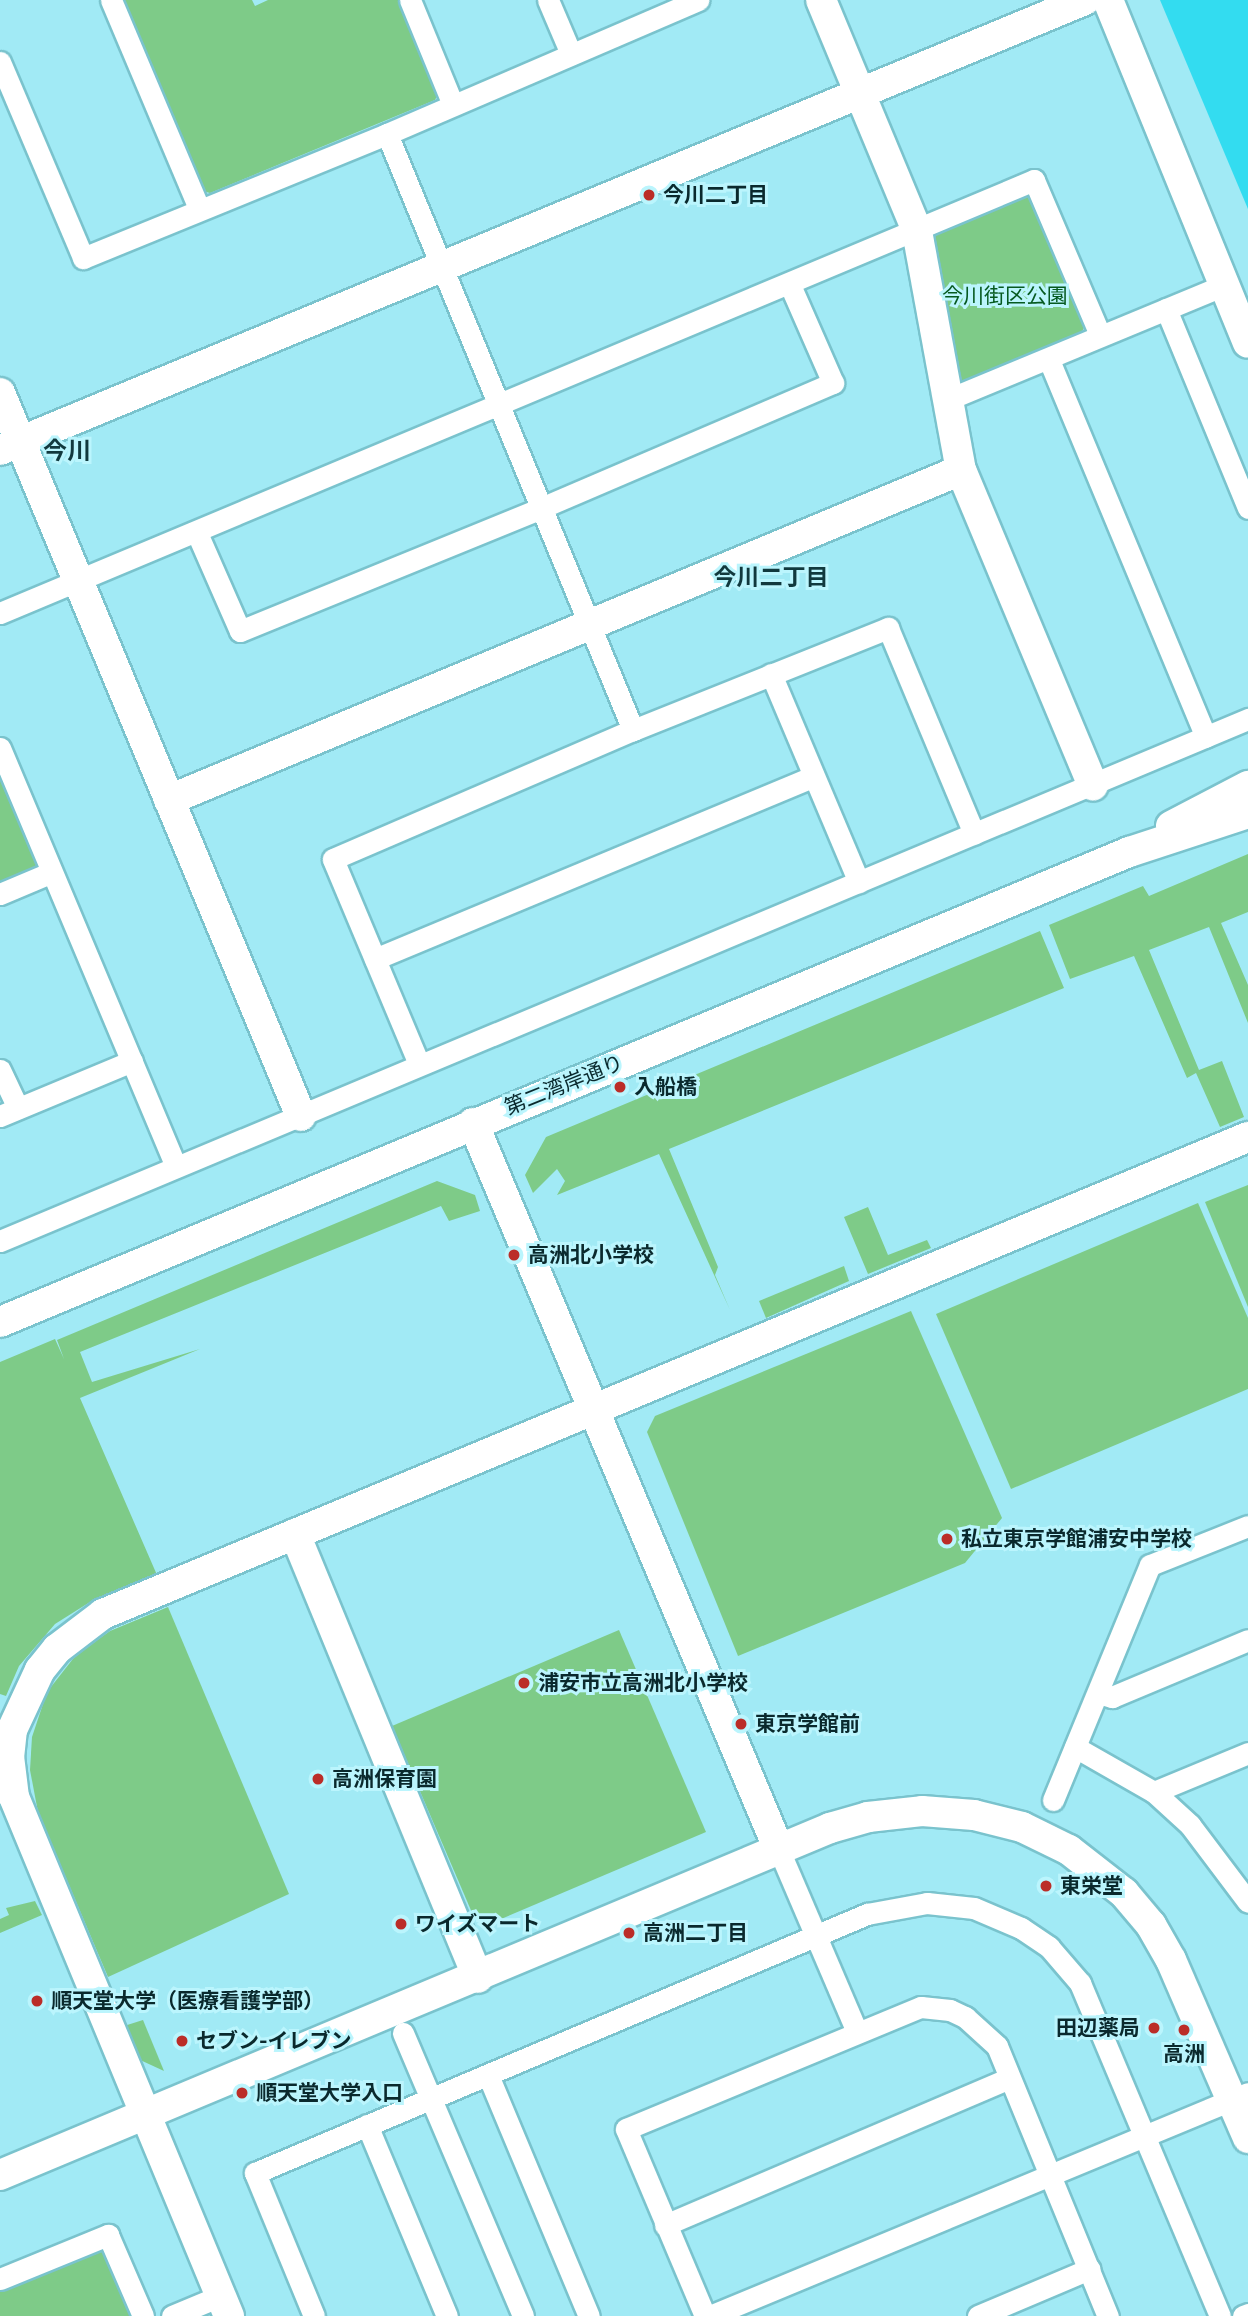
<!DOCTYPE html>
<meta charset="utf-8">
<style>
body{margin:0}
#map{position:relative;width:1248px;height:2316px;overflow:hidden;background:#a1eaf5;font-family:Figtree,"Noto Sans JP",sans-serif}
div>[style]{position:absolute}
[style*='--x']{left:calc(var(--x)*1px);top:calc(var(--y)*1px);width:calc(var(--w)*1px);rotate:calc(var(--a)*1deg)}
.green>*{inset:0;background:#7ecb88}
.water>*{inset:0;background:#33dcf0}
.roads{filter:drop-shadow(2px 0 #7ac3cd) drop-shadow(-2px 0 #7ac3cd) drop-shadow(0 2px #7ac3cd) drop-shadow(0 -2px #7ac3cd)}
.street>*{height:21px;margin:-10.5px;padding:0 10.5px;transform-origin:10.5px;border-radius:10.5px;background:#fff}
.secondary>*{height:30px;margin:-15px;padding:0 15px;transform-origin:15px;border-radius:15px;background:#fff}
.dots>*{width:19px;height:19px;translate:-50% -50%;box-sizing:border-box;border:4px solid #bbf5fd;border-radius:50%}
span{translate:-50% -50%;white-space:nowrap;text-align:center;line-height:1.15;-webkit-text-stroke:6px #bbf5fd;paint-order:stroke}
.poi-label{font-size:21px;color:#0a292d;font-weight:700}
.left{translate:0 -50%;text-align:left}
.right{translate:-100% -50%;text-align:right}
.park-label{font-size:21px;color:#065a20}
.street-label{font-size:21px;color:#0a292d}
.neighbourhood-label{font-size:23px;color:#11393e;font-weight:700}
.quarter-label{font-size:24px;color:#11393e;font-weight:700}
</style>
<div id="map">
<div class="green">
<i style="clip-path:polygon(120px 0,252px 0,255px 6px,268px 0,402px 0,440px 90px,435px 100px,210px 193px,199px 190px)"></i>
<i style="clip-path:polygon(1023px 191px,1033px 196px,1086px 323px,1082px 332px,965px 382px,955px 378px,930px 238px,935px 229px)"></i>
<i style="clip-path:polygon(0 774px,37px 865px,34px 873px,0 888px)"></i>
<i style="clip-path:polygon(1248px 854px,1248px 912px,1221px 923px,1248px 985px,1248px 1023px,1209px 927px,1149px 950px,1199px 1070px,1222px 1061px,1244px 1117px,1220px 1127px,1196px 1073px,1187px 1078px,1134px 956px,1070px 979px,1049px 925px,1143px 886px,1149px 896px)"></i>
<i style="clip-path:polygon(1040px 931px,1064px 988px,669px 1149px,718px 1267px,715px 1275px,730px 1310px,659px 1154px,557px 1195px,565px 1181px,557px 1169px,533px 1193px,525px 1175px,546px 1137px)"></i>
<i style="clip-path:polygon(437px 1181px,475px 1195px,480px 1211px,449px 1221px,441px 1206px,80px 1352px,92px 1382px,200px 1349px,80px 1398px,157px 1575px,90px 1602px,55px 1624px,19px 1666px,6px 1696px,0 1694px,0 1362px,55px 1339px,64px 1359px,57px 1340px)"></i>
<i style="clip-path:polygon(1248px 1185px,1248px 1307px,1205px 1202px)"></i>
<i style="clip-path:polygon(1198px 1203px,1248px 1318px,1248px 1389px,1011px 1489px,936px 1314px)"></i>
<i style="clip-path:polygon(868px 1207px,888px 1255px,927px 1240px,931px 1248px,868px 1274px,844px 1217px)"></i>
<i style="clip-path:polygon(844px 1266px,849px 1281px,766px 1318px,759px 1301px)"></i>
<i style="clip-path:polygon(911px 1311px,1002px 1518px,965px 1563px,738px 1656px,647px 1432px,655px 1416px)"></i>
<i style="clip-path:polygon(168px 1607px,289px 1894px,108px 1977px,38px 1812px,30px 1770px,32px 1737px,47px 1692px,76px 1655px,110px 1631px)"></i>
<i style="clip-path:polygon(619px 1630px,706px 1832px,494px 1922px,473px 1915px,392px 1726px)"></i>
<i style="clip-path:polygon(35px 1901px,42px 1915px,0 1933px,0 1919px,9px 1915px,6px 1908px)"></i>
<i style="clip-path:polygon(143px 2020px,164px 2071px,138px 2059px,124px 2026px)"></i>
<i style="clip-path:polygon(98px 2247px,106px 2250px,133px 2316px,0 2316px,0 2288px)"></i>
</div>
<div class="water">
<i style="clip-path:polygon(1160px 0,1248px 0,1248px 209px)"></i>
</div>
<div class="roads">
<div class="street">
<i style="--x:111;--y:0;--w:226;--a:67.1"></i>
<i style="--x:410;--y:0;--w:113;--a:67.7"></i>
<i style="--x:548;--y:0;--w:59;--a:66.9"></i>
<i style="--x:0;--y:62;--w:213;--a:67"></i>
<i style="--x:83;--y:258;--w:328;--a:-22.2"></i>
<i style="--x:387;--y:134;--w:339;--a:-23.3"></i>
<i style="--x:387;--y:134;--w:645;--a:67.57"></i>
<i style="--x:1166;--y:309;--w:215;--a:67.6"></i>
<i style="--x:1049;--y:360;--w:408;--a:67.4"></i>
<i style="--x:949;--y:399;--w:298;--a:-22.5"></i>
<i style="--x:197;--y:533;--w:107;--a:66.3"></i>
<i style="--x:240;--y:631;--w:325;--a:-22.2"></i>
<i style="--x:541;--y:508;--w:318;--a:-23.2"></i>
<i style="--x:833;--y:383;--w:107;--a:-113.7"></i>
<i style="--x:0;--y:613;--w:1121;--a:-22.72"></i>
<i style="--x:1034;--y:180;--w:168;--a:66.9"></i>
<i style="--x:771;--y:674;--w:226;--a:67.1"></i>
<i style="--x:0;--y:748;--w:454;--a:67.2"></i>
<i style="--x:0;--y:894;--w:56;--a:-22.9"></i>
<i style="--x:375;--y:959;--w:474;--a:-22.6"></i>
<i style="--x:419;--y:1064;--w:222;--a:-112.8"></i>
<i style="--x:333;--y:859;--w:327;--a:-23.3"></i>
<i style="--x:633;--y:730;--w:275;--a:-21.8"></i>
<i style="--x:888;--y:628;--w:223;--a:67.3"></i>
<i style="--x:0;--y:1070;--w:42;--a:64.7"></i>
<i style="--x:0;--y:1116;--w:143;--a:-22.6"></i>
<i style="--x:0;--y:1241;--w:1353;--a:-22.7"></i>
<i style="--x:1098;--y:1693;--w:15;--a:16"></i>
<i style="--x:1112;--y:1697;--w:147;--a:-22.7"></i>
<i style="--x:1075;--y:1747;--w:91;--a:29.7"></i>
<i style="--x:1154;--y:1792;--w:49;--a:42.5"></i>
<i style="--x:1190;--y:1825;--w:96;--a:53"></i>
<i style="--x:1154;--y:1792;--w:102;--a:-22.5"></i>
<i style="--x:1053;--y:1800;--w:254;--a:-67.6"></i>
<i style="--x:1150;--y:1565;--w:105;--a:-21.7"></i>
<i style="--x:779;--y:1850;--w:198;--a:66.8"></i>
<i style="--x:403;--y:2033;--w:307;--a:67"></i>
<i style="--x:488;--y:2075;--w:261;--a:67.3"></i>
<i style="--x:367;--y:2125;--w:207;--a:67.3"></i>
<i style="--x:665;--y:2225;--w:374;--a:-23.1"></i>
<i style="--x:0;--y:2279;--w:117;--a:-22.2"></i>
<i style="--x:108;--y:2235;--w:88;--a:66.6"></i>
<i style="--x:172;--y:2316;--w:52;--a:-22.6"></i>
<i style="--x:314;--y:2316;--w:155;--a:-112.4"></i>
<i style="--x:255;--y:2173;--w:665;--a:-22.94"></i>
<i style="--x:867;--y:1914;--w:61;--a:-10.4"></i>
<i style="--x:927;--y:1903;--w:47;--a:6.1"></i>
<i style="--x:974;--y:1908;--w:51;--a:23.1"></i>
<i style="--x:1021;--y:1928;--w:34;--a:34"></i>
<i style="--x:1049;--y:1947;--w:48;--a:49.3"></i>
<i style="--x:1080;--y:1983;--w:361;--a:67.2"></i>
<i style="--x:705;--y:2316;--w:203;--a:-112.9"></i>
<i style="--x:626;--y:2129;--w:319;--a:-22.5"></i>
<i style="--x:921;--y:2007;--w:29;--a:6"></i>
<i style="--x:950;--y:2010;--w:17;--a:25"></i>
<i style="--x:965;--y:2017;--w:43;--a:42.2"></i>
<i style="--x:997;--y:2046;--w:292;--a:67.7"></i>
<i style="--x:710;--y:2316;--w:582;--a:-22.51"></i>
<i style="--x:978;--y:2316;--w:121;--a:-22.9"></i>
<i style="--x:1243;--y:2316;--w:5;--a:-22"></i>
</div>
<div class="secondary">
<i style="--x:821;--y:0;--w:250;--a:67.4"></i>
<i style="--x:917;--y:231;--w:243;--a:79.6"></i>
<i style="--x:961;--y:470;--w:342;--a:67.3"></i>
<i style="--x:1108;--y:0;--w:370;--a:67.8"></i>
<i style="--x:0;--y:393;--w:783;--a:67.4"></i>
<i style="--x:0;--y:450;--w:1175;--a:-22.53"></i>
<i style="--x:169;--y:800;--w:858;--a:-22.62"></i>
<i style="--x:1171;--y:826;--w:87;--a:-27.5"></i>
<i style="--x:473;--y:1123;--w:789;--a:67.17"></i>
<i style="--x:0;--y:1322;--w:1223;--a:-22.6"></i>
<i style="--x:1129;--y:852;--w:125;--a:-18.1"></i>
<i style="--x:295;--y:1534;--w:480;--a:67.6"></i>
<i style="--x:0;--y:2175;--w:900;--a:-22.69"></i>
<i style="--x:830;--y:1828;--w:40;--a:-16"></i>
<i style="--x:868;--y:1817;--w:54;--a:-6.3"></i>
<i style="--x:922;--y:1811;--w:52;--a:4.4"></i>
<i style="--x:974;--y:1815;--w:49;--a:14"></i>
<i style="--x:1022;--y:1827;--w:52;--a:26.1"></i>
<i style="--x:1069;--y:1850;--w:70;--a:38"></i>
<i style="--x:1124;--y:1893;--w:42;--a:49.8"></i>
<i style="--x:1151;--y:1925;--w:40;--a:60.3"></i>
<i style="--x:1171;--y:1960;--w:194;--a:66.6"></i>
<i style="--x:229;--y:2316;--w:562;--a:-112.5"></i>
<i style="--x:14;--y:1797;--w:39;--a:-97"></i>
<i style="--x:9;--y:1758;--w:28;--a:-84"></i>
<i style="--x:12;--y:1730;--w:66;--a:-65"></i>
<i style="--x:40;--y:1670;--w:27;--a:-51"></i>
<i style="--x:57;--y:1649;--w:58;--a:-37.3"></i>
<i style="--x:103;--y:1614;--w:1240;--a:-22.62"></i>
</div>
</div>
<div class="dots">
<i style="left:649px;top:195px;background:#bb2d28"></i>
<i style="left:620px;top:1087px;background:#bb2d28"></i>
<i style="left:514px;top:1255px;background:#bb2d28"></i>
<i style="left:947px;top:1539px;background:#bb2d28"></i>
<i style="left:524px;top:1683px;background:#bb2d28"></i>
<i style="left:741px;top:1724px;background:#bb2d28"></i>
<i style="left:318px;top:1779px;background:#bb2d28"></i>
<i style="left:1046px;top:1886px;background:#bb2d28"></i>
<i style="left:401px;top:1924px;background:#bb2d28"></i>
<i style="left:629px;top:1933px;background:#bb2d28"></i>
<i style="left:37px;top:2001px;background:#bb2d28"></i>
<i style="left:1154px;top:2028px;background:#bb2d28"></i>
<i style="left:1184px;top:2030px;background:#bb2d28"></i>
<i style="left:182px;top:2041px;background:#bb2d28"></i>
<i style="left:242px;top:2093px;background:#bb2d28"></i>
</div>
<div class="poi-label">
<span class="left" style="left:663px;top:195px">今川二丁目</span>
<span class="left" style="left:634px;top:1087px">入船橋</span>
<span class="left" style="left:528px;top:1255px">高洲北小学校</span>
<span class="left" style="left:961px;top:1539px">私立東京学館浦安中学校</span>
<span class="left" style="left:538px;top:1683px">浦安市立高洲北小学校</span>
<span class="left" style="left:755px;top:1724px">東京学館前</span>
<span class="left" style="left:332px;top:1779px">高洲保育園</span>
<span class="left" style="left:1060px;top:1886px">東栄堂</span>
<span class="left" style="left:415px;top:1924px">ワイズマート</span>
<span class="left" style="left:643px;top:1933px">高洲二丁目</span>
<span class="left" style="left:51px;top:2001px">順天堂大学（医療看護学部）</span>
<span class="right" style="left:1140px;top:2028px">田辺薬局</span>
<span class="left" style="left:196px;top:2041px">セブン-イレブン</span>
<span style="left:1184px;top:2054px">高洲</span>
<span class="left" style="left:256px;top:2093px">順天堂大学入口</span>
</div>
<div class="park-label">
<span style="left:1005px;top:296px">今川街区公園</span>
</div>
<div class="street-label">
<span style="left:564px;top:1085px;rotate:-22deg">第二湾岸通り</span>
</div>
<div class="neighbourhood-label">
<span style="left:771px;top:577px">今川二丁目</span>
</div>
<div class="quarter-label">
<span style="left:67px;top:451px">今川</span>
</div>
</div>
